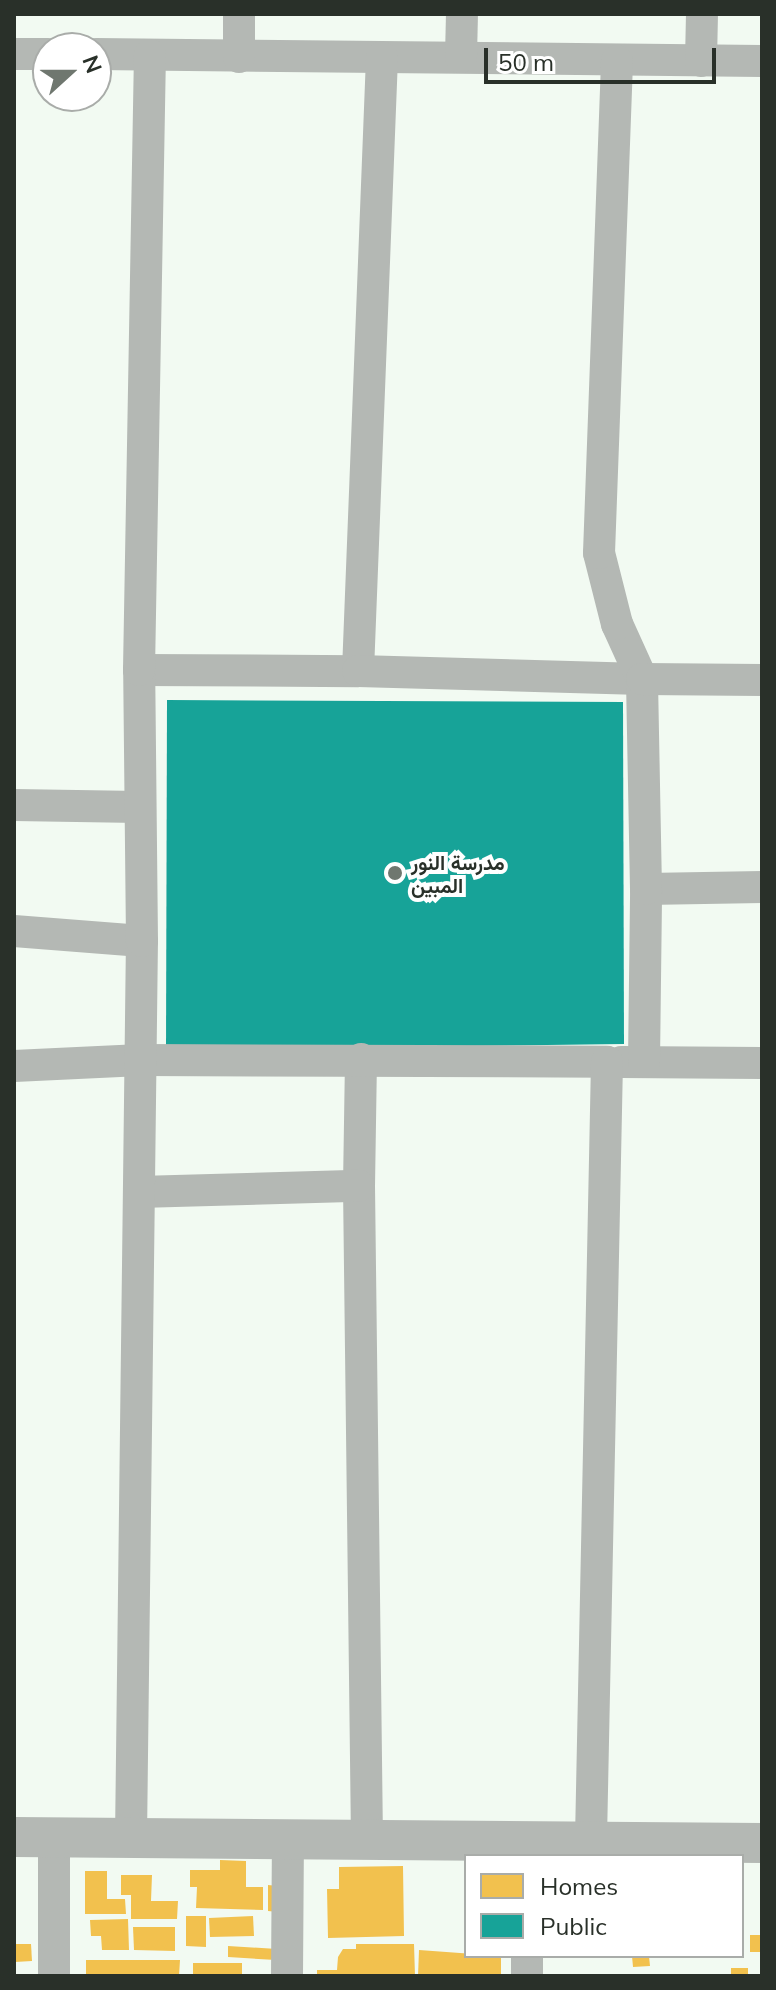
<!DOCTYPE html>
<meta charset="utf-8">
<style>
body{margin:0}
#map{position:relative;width:776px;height:1990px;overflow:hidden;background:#f2faf2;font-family:Mulish,Vazirmatn,sans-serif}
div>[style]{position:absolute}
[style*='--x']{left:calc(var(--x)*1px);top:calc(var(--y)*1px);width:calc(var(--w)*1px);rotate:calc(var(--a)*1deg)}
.homes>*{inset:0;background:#f2c14e}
.public>*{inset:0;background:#17a398}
.minor>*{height:32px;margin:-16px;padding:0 16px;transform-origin:16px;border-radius:16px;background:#b4b8b4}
.tertiary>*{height:40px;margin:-20px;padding:0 20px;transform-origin:20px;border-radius:20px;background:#b4b8b4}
.dots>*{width:22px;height:22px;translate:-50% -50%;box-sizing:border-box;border:4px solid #fff;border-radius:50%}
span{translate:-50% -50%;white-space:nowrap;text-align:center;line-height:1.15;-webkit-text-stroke:8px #fff;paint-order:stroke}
.poi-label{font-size:20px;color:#293029;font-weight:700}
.left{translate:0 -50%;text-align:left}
.frame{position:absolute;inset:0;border:16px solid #293029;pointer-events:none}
.legend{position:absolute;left:464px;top:1854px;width:280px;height:104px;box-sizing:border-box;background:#fff;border:2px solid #a9aca9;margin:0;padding:10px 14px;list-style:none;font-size:24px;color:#293029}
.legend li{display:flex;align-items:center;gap:16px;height:40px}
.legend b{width:40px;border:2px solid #a9aca9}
.north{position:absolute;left:32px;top:32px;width:80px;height:80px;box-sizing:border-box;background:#fff;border:2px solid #a9aca9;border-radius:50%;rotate:69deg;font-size:22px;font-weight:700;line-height:32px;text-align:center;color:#293029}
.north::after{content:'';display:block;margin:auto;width:28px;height:36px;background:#6f776f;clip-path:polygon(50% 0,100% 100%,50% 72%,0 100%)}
.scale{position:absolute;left:484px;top:48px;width:232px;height:36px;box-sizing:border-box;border:4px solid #293029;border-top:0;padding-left:10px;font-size:24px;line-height:28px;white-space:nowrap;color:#293029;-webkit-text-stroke:6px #fff;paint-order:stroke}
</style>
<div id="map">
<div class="homes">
<i style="clip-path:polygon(220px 1860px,246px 1861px,246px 1887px,263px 1887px,263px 1910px,196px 1908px,197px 1887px,190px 1887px,190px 1870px,220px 1870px)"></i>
<i style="clip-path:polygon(403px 1866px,404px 1936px,328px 1938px,327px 1889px,339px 1889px,339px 1867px)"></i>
<i style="clip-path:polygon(85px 1871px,107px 1871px,107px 1899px,125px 1899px,126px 1914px,85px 1914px)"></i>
<i style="clip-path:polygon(121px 1875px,152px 1875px,151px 1901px,178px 1901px,177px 1919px,131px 1919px,131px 1895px,121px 1895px)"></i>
<i style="clip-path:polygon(268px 1885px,278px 1886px,278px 1912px,268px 1911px)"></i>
<i style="clip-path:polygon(186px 1916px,206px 1916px,206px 1947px,186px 1946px)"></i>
<i style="clip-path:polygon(253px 1916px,254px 1936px,210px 1937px,209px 1918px)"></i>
<i style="clip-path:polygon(128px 1919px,129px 1950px,102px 1950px,101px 1936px,91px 1936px,90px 1920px)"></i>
<i style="clip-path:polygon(133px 1927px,175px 1927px,175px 1951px,134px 1950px)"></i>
<i style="clip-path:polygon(750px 1935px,762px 1935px,762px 1952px,750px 1952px)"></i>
<i style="clip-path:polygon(15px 1944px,31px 1944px,32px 1961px,15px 1962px)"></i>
<i style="clip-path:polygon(356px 1944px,414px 1944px,415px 1976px,317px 1976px,317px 1970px,337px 1970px,338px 1957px,343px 1949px,356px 1949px)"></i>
<i style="clip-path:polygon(228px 1946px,277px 1949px,276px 1960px,228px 1957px)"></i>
<i style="clip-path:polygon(419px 1950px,501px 1956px,501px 1976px,418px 1976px)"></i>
<i style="clip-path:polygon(632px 1956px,649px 1956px,650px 1966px,633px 1967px)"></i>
<i style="clip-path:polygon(86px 1960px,180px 1960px,179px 1976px,86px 1976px)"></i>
<i style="clip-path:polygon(193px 1963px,242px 1963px,242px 1976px,193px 1976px)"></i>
<i style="clip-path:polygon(731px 1968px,748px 1968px,748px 1976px,731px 1976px)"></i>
</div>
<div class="public">
<i style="clip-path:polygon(167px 700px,623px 702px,624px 1044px,166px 1050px)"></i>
</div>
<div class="minor">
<i style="--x:14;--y:54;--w:34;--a:0"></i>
<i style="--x:96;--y:54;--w:666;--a:0.6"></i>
<i style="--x:239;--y:57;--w:43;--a:-90"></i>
<i style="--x:461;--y:57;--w:43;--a:-88.7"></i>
<i style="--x:701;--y:61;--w:47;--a:-88.8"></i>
<i style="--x:139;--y:670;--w:219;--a:0.3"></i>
<i style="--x:358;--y:671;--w:614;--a:-87.76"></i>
<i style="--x:358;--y:671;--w:284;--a:1.6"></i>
<i style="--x:642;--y:679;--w:60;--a:-114.4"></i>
<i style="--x:617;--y:624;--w:73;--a:-104.2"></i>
<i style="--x:599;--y:553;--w:492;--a:-87.9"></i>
<i style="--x:14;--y:805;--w:125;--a:0.9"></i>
<i style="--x:646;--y:889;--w:116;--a:-1"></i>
<i style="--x:14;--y:931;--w:128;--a:4.5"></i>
<i style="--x:361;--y:1059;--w:127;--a:90.9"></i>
<i style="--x:359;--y:1186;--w:654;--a:89.3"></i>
<i style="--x:621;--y:1062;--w:141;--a:0.4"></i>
<i style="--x:644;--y:1062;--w:173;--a:-89.3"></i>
<i style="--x:646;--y:889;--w:210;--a:-91.1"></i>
<i style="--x:642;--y:679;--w:120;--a:0.5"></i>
<i style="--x:14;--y:1066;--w:127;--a:-2.7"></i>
<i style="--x:141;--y:1060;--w:466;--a:0.2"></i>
<i style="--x:607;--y:1062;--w:780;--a:91.18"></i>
<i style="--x:139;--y:1192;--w:220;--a:-1.6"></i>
<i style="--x:54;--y:1837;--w:139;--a:90"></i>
<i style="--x:131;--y:1838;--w:897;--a:-89.3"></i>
<i style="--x:142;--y:941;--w:271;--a:-90.6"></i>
<i style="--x:139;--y:670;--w:615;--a:-88.98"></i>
<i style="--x:527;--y:1956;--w:20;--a:90"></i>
<i style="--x:287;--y:1976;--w:137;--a:-89.6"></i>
</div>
<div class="tertiary">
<i style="--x:14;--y:1837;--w:748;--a:0.46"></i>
</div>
<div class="dots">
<i style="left:395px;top:873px;background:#6f776f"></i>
</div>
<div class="poi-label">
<span class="left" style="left:411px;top:874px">مدرسة النور<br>المبين</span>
</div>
<div class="frame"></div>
<ul class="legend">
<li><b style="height:22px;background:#f2c14e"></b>Homes</li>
<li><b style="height:22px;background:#17a398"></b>Public</li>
</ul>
<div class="north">N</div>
<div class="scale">50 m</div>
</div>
